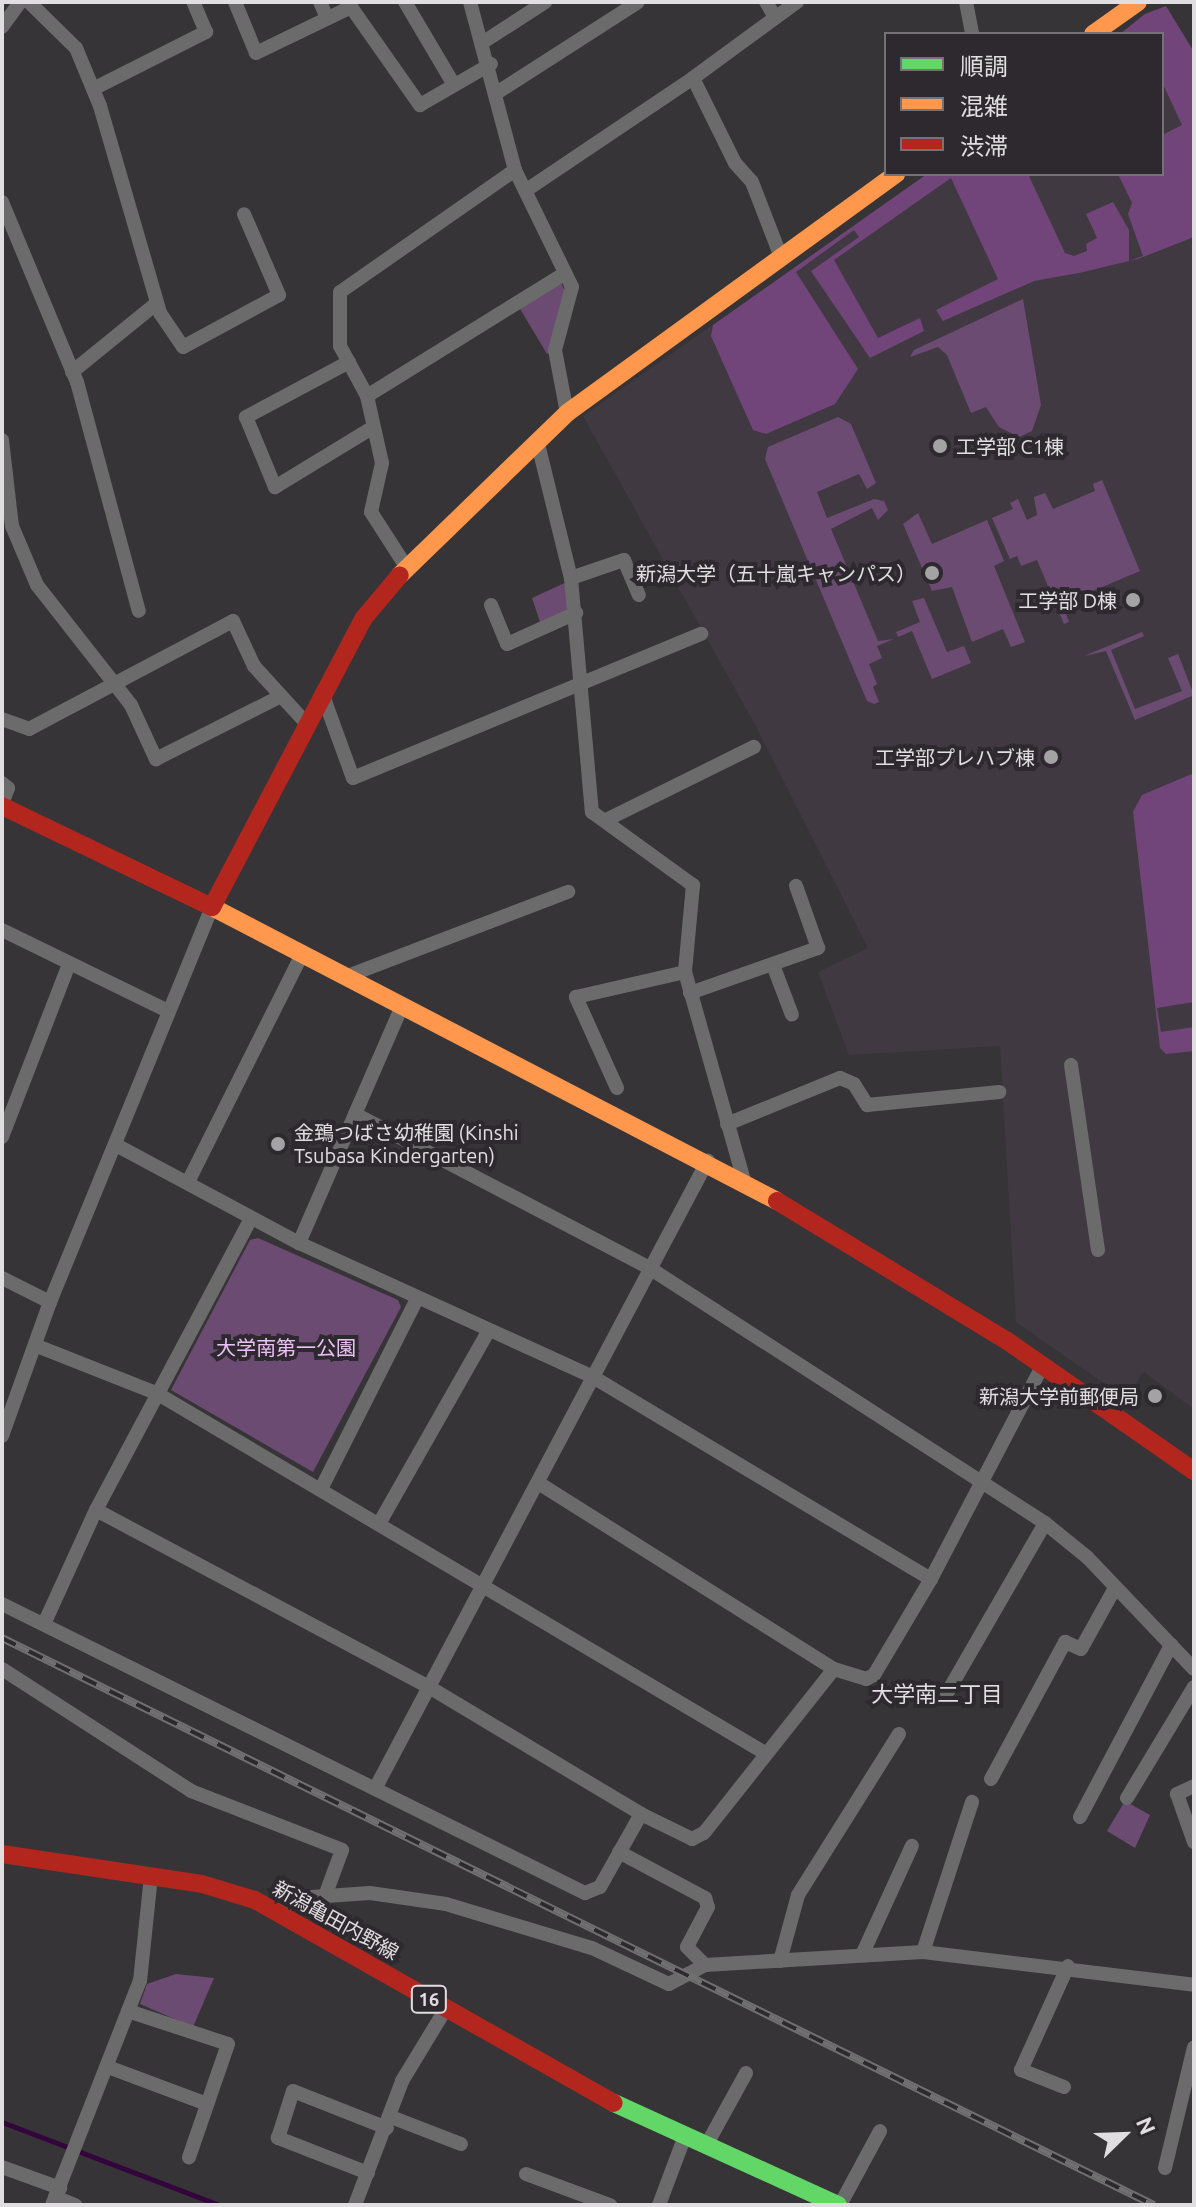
<!DOCTYPE html>
<meta charset="utf-8">
<style>
body{margin:0}
#map{position:relative;width:1196px;height:2207px;overflow:hidden;background:#363437;font-family:Ubuntu,"Noto Sans JP",sans-serif}
div>[style]{position:absolute}
[style*='--x']{left:calc(var(--x)*1px);top:calc(var(--y)*1px);width:calc(var(--w)*1px);rotate:calc(var(--a)*1deg)}
.built>*{inset:0;background:#403942}
.green>*{inset:0;background:#6c4b73}
.forest>*{inset:0;background:#71457a}
.stream>*{height:5px;margin:-2.5px;padding:0 2.5px;transform-origin:2.5px;border-radius:2.5px;background:#33053c}
.street>*{height:14px;margin:-7px;padding:0 7px;transform-origin:7px;border-radius:7px;background:#6c6b6c}
.fast>*{height:18px;margin:-9px;padding:0 9px;transform-origin:9px;border-radius:9px;background:#63d668}
.slow>*{height:18px;margin:-9px;padding:0 9px;transform-origin:9px;border-radius:9px;background:#ff974d}
.jam>*{height:18px;margin:-9px;padding:0 9px;transform-origin:9px;border-radius:9px;background:#b3261e}
.rail>*{height:8px;margin-top:-4px;transform-origin:0;background:repeating-linear-gradient(90deg,#2d292e 0 15px,#717071 0 30px);box-sizing:border-box;border-block:2px solid #717071}
.dots>*{width:22px;height:22px;translate:-50% -50%;box-sizing:border-box;border:4px solid #2d292e;border-radius:50%}
span{translate:-50% -50%;white-space:nowrap;text-align:center;line-height:1.15;-webkit-text-stroke:8px #2d292e;paint-order:stroke}
.shield-label span{padding:2px 6px;background:#2d292e;border:2px solid;border-radius:6px;-webkit-text-stroke-width:0}
.shield-label{font-size:18px;color:#e1dee1;font-weight:700}
.poi-label{font-size:20px;color:#e1dee1}
.left{translate:0 -50%;text-align:left}
.right{translate:-100% -50%;text-align:right}
.park-label{font-size:20px;color:#ebc0f4}
.street-label{font-size:20px;color:#e1dee1}
.neighbourhood-label{font-size:22px;color:#e1dee1}
.frame{position:absolute;inset:0;border:4px solid #e1dee1;pointer-events:none}
.legend{position:absolute;left:884px;top:32px;width:280px;height:144px;box-sizing:border-box;background:#2d292e;border:2px solid #757176;margin:0;padding:10px 14px;list-style:none;font-size:24px;color:#e1dee1}
.legend li{display:flex;align-items:center;gap:16px;height:40px}
.legend b{width:40px;border:2px solid #757176}
.north{position:absolute;left:1084px;top:2095px;width:80px;height:80px;-webkit-text-stroke:6px #2d292e;paint-order:stroke;rotate:67deg;font-size:22px;font-weight:700;line-height:32px;text-align:center;color:#e1dee1}
.north::after{content:'';display:block;margin:auto;width:28px;height:36px;background:#e1dee1;clip-path:polygon(50% 0,100% 100%,50% 72%,0 100%)}
</style>
<div id="map">
<div class="built">
<i style="clip-path:polygon(1166px 6px,1194px 52px,1194px 1409px,1144px 1372px,1125px 1398px,1016px 1322px,1000px 1046px,849px 1055px,818px 972px,868px 948px,758px 730px,583px 416px,927px 174px,1162px 174px,1162px 34px,1120px 34px,1145px 14px)"></i>
</div>
<div class="green">
<i style="clip-path:polygon(559px 279px,568px 297px,556px 348px,547px 354px,516px 302px)"></i>
<i style="clip-path:polygon(1023px 299px,1041px 405px,1032px 431px,1019px 437px,999px 427px,986px 407px,971px 413px,947px 355px,938px 347px,910px 357px,914px 350px)"></i>
<i style="clip-path:polygon(838px 417px,851px 424px,876px 483px,867px 489px,859px 474px,817px 492px,827px 518px,874px 499px,884px 501px,888px 510px,878px 520px,872px 508px,831px 529px,878px 641px,894px 639px,877px 646px,882px 658px,869px 664px,877px 684px,873px 687px,879px 702px,874px 704px,867px 701px,765px 459px,768px 447px)"></i>
<i style="clip-path:polygon(1102px 480px,1140px 571px,1062px 604px,1069px 622px,1064px 624px,1037px 560px,1021px 566px,1017px 556px,1010px 559px,992px 518px,1013px 509px,1010px 503px,1018px 499px,1027px 520px,1037px 515px,1034px 497px,1045px 493px,1053px 509px,1095px 491px,1093px 484px)"></i>
<i style="clip-path:polygon(918px 513px,932px 544px,987px 520px,1004px 561px,994px 566px,1025px 642px,1011px 647px,1003px 629px,972px 642px,952px 587px,932px 591px,903px 524px)"></i>
<i style="clip-path:polygon(569px 581px,573px 611px,541px 625px,532px 598px)"></i>
<i style="clip-path:polygon(924px 598px,947px 652px,964px 646px,971px 663px,932px 679px,912px 631px,898px 637px,896px 632px,920px 622px,912px 601px)"></i>
<i style="clip-path:polygon(1142px 632px,1144px 636px,1111px 650px,1135px 709px,1182px 691px,1168px 658px,1178px 654px,1194px 695px,1135px 720px,1106px 651px,1084px 656px)"></i>
<i style="clip-path:polygon(258px 1238px,398px 1300px,401px 1307px,313px 1472px,171px 1390px,250px 1240px)"></i>
<i style="clip-path:polygon(1125px 1801px,1150px 1815px,1135px 1848px,1107px 1831px)"></i>
<i style="clip-path:polygon(176px 1974px,214px 1978px,193px 2027px,140px 2004px,147px 1984px)"></i>
</div>
<div class="forest">
<i style="clip-path:polygon(1166px 6px,1194px 52px,1194px 237px,1138px 259px,1129px 261px,1079px 273px,1034px 281px,943px 321px,936px 310px,998px 279px,951px 178px,834px 260px,878px 338px,920px 318px,924px 331px,870px 358px,811px 271px,859px 237px,854px 230px,796px 272px,858px 369px,835px 404px,766px 434px,753px 430px,711px 336px,713px 325px,927px 174px,1028px 174px,1065px 253px,1074px 256px,1087px 251px,1086px 244px,1097px 238px,1086px 214px,1113px 202px,1129px 230px,1129px 261px,1143px 256px,1128px 214px,1132px 203px,1118px 174px,1162px 174px,1162px 135px,1182px 125px,1162px 82px,1162px 34px,1120px 34px,1145px 14px)"></i>
<i style="clip-path:polygon(1194px 773px,1194px 1002px,1157px 1008px,1161px 1032px,1194px 1027px,1194px 1051px,1166px 1054px,1160px 1048px,1133px 812px,1142px 795px)"></i>
</div>
<div class="stream">
<i style="--x:2;--y:2122;--w:232;--a:20.9"></i>
</div>
<div class="street">
<i style="--x:29;--y:2;--w:66;--a:44.4"></i>
<i style="--x:76;--y:48;--w:63;--a:67.5"></i>
<i style="--x:100;--y:106;--w:216;--a:73.8"></i>
<i style="--x:160;--y:313;--w:41;--a:55.9"></i>
<i style="--x:183;--y:347;--w:109;--a:-28.4"></i>
<i style="--x:279;--y:295;--w:88;--a:-113.4"></i>
<i style="--x:235;--y:2;--w:55;--a:67.6"></i>
<i style="--x:256;--y:53;--w:106;--a:-25.8"></i>
<i style="--x:351;--y:7;--w:120;--a:54.9"></i>
<i style="--x:420;--y:105;--w:82;--a:-30"></i>
<i style="--x:320;--y:2;--w:17;--a:66"></i>
<i style="--x:405;--y:2;--w:96;--a:59.4"></i>
<i style="--x:470;--y:2;--w:174;--a:75"></i>
<i style="--x:515;--y:170;--w:213;--a:145.1"></i>
<i style="--x:340;--y:292;--w:54;--a:90"></i>
<i style="--x:340;--y:346;--w:57;--a:61.6"></i>
<i style="--x:367;--y:396;--w:233;--a:-31.8"></i>
<i style="--x:766;--y:2;--w:17;--a:59"></i>
<i style="--x:966;--y:2;--w:33;--a:79"></i>
<i style="--x:2;--y:27;--w:31;--a:-54"></i>
<i style="--x:485;--y:41;--w:72;--a:-33"></i>
<i style="--x:693;--y:78;--w:129;--a:-36.2"></i>
<i style="--x:93;--y:89;--w:127;--a:-26.8"></i>
<i style="--x:206;--y:32;--w:33;--a:-113"></i>
<i style="--x:498;--y:92;--w:166;--a:-32.7"></i>
<i style="--x:515;--y:170;--w:130;--a:64"></i>
<i style="--x:572;--y:287;--w:65;--a:105.1"></i>
<i style="--x:555;--y:350;--w:64;--a:79.2"></i>
<i style="--x:528;--y:189;--w:199;--a:-33.9"></i>
<i style="--x:693;--y:78;--w:95;--a:63.7"></i>
<i style="--x:735;--y:163;--w:25;--a:48"></i>
<i style="--x:752;--y:182;--w:80;--a:68.9"></i>
<i style="--x:2;--y:202;--w:195;--a:67.4"></i>
<i style="--x:77;--y:382;--w:237;--a:74.9"></i>
<i style="--x:349;--y:362;--w:117;--a:151.9"></i>
<i style="--x:246;--y:417;--w:76;--a:67.5"></i>
<i style="--x:275;--y:487;--w:114;--a:-31.3"></i>
<i style="--x:72;--y:372;--w:109;--a:-39.1"></i>
<i style="--x:367;--y:396;--w:69;--a:77.4"></i>
<i style="--x:382;--y:463;--w:50;--a:102.7"></i>
<i style="--x:371;--y:512;--w:67;--a:57.3"></i>
<i style="--x:2;--y:440;--w:87;--a:83.4"></i>
<i style="--x:12;--y:526;--w:64;--a:67"></i>
<i style="--x:37;--y:585;--w:152;--a:51.9"></i>
<i style="--x:131;--y:705;--w:60;--a:65.2"></i>
<i style="--x:156;--y:759;--w:140;--a:-26.7"></i>
<i style="--x:537;--y:440;--w:142;--a:76.2"></i>
<i style="--x:571;--y:578;--w:235;--a:84.9"></i>
<i style="--x:592;--y:812;--w:125;--a:35.9"></i>
<i style="--x:693;--y:885;--w:87;--a:95.3"></i>
<i style="--x:685;--y:972;--w:217;--a:74.2"></i>
<i style="--x:571;--y:578;--w:56;--a:-18.8"></i>
<i style="--x:624;--y:560;--w:38;--a:67"></i>
<i style="--x:491;--y:605;--w:42;--a:67.7"></i>
<i style="--x:507;--y:644;--w:76;--a:-24.2"></i>
<i style="--x:322;--y:693;--w:90;--a:70"></i>
<i style="--x:353;--y:778;--w:377;--a:-22.5"></i>
<i style="--x:2;--y:719;--w:29;--a:20"></i>
<i style="--x:29;--y:729;--w:231;--a:-27.9"></i>
<i style="--x:233;--y:621;--w:50;--a:65"></i>
<i style="--x:254;--y:666;--w:77;--a:47.6"></i>
<i style="--x:2;--y:783;--w:8;--a:40"></i>
<i style="--x:8;--y:788;--w:17;--a:111"></i>
<i style="--x:606;--y:820;--w:165;--a:-26.3"></i>
<i style="--x:2;--y:930;--w:185;--a:26"></i>
<i style="--x:773;--y:965;--w:53;--a:69.2"></i>
<i style="--x:345;--y:977;--w:239;--a:-20.9"></i>
<i style="--x:690;--y:993;--w:136;--a:-19.4"></i>
<i style="--x:818;--y:948;--w:66;--a:-109.5"></i>
<i style="--x:1071;--y:1065;--w:187;--a:81.7"></i>
<i style="--x:617;--y:1088;--w:100;--a:-114.3"></i>
<i style="--x:576;--y:997;--w:112;--a:-12.9"></i>
<i style="--x:355;--y:1114;--w:334;--a:27.6"></i>
<i style="--x:651;--y:1269;--w:469;--a:32.8"></i>
<i style="--x:1045;--y:1523;--w:54;--a:39"></i>
<i style="--x:1087;--y:1557;--w:155;--a:46.3"></i>
<i style="--x:727;--y:1124;--w:122;--a:-22.2"></i>
<i style="--x:840;--y:1078;--w:15;--a:23"></i>
<i style="--x:854;--y:1084;--w:25;--a:58"></i>
<i style="--x:867;--y:1105;--w:133;--a:-5.6"></i>
<i style="--x:2;--y:1137;--w:186;--a:-68.8"></i>
<i style="--x:116;--y:1145;--w:208;--a:28.2"></i>
<i style="--x:299;--y:1243;--w:323;--a:24.5"></i>
<i style="--x:593;--y:1377;--w:394;--a:30.9"></i>
<i style="--x:188;--y:1182;--w:253;--a:-63.4"></i>
<i style="--x:299;--y:1243;--w:258;--a:-66.5"></i>
<i style="--x:2;--y:1278;--w:54;--a:26.6"></i>
<i style="--x:37;--y:1346;--w:130;--a:21.6"></i>
<i style="--x:158;--y:1394;--w:705;--a:30.6"></i>
<i style="--x:2;--y:1436;--w:142;--a:-70.3"></i>
<i style="--x:50;--y:1302;--w:427;--a:-67.7"></i>
<i style="--x:540;--y:1484;--w:347;--a:32.2"></i>
<i style="--x:834;--y:1669;--w:34;--a:17"></i>
<i style="--x:866;--y:1679;--w:9;--a:-27"></i>
<i style="--x:874;--y:1675;--w:112;--a:-59.3"></i>
<i style="--x:931;--y:1579;--w:242;--a:-62.4"></i>
<i style="--x:322;--y:1487;--w:211;--a:-63.2"></i>
<i style="--x:96;--y:1510;--w:377;--a:28"></i>
<i style="--x:429;--y:1687;--w:247;--a:30.9"></i>
<i style="--x:380;--y:1522;--w:219;--a:-60.4"></i>
<i style="--x:2;--y:1604;--w:651;--a:26.37"></i>
<i style="--x:585;--y:1893;--w:16;--a:-22"></i>
<i style="--x:600;--y:1887;--w:84;--a:-60.7"></i>
<i style="--x:641;--y:1814;--w:57;--a:26.1"></i>
<i style="--x:692;--y:1839;--w:13;--a:-27"></i>
<i style="--x:704;--y:1833;--w:209;--a:-51.6"></i>
<i style="--x:44;--y:1624;--w:125;--a:-65.5"></i>
<i style="--x:96;--y:1510;--w:330;--a:-62"></i>
<i style="--x:2;--y:1669;--w:225;--a:32.8"></i>
<i style="--x:191;--y:1791;--w:162;--a:21.3"></i>
<i style="--x:342;--y:1850;--w:49;--a:110.3"></i>
<i style="--x:947;--y:1693;--w:196;--a:-60"></i>
<i style="--x:991;--y:1779;--w:156;--a:-61.6"></i>
<i style="--x:1065;--y:1642;--w:17;--a:24"></i>
<i style="--x:1081;--y:1649;--w:70;--a:-60.9"></i>
<i style="--x:1194;--y:1786;--w:19;--a:155"></i>
<i style="--x:1177;--y:1794;--w:51;--a:70.5"></i>
<i style="--x:376;--y:1787;--w:709;--a:-62.1"></i>
<i style="--x:1127;--y:1798;--w:130;--a:-58.9"></i>
<i style="--x:1080;--y:1817;--w:195;--a:-62.1"></i>
<i style="--x:619;--y:1852;--w:98;--a:28.1"></i>
<i style="--x:705;--y:1898;--w:9;--a:72"></i>
<i style="--x:708;--y:1907;--w:45;--a:117.7"></i>
<i style="--x:687;--y:1947;--w:25;--a:45"></i>
<i style="--x:275;--y:1911;--w:26;--a:-31"></i>
<i style="--x:297;--y:1898;--w:73;--a:-3.9"></i>
<i style="--x:370;--y:1893;--w:77;--a:8.2"></i>
<i style="--x:446;--y:1904;--w:152;--a:16.8"></i>
<i style="--x:592;--y:1948;--w:85;--a:25.1"></i>
<i style="--x:669;--y:1984;--w:41;--a:-27.8"></i>
<i style="--x:705;--y:1965;--w:218;--a:-3.4"></i>
<i style="--x:923;--y:1952;--w:273;--a:6.9"></i>
<i style="--x:923;--y:1952;--w:158;--a:-71.9"></i>
<i style="--x:862;--y:1955;--w:120;--a:-65.4"></i>
<i style="--x:780;--y:1961;--w:68;--a:-74.7"></i>
<i style="--x:798;--y:1895;--w:190;--a:-57.9"></i>
<i style="--x:128;--y:2011;--w:105;--a:18.3"></i>
<i style="--x:228;--y:2044;--w:120;--a:109"></i>
<i style="--x:108;--y:2067;--w:106;--a:20.5"></i>
<i style="--x:1064;--y:2087;--w:46;--a:-158.4"></i>
<i style="--x:1021;--y:2070;--w:114;--a:-65.7"></i>
<i style="--x:391;--y:2117;--w:75;--a:21.1"></i>
<i style="--x:707;--y:2144;--w:81;--a:-61.2"></i>
<i style="--x:2;--y:2167;--w:62;--a:19.9"></i>
<i style="--x:1165;--y:2168;--w:124;--a:-76.5"></i>
<i style="--x:368;--y:2173;--w:97;--a:-158.7"></i>
<i style="--x:278;--y:2138;--w:49;--a:-72.3"></i>
<i style="--x:293;--y:2091;--w:101;--a:21.5"></i>
<i style="--x:526;--y:2174;--w:90;--a:20.3"></i>
<i style="--x:55;--y:2197;--w:22;--a:22"></i>
<i style="--x:52;--y:2205;--w:241;--a:-68.6"></i>
<i style="--x:140;--y:1981;--w:105;--a:-84"></i>
<i style="--x:355;--y:2205;--w:133;--a:-69.2"></i>
<i style="--x:402;--y:2081;--w:83;--a:-58.8"></i>
<i style="--x:659;--y:2205;--w:74;--a:-69.4"></i>
<i style="--x:840;--y:2205;--w:84;--a:-61.6"></i>
</div>
<div class="fast">
<i style="--x:614;--y:2103;--w:246;--a:24.5"></i>
</div>
<div class="slow">
<i style="--x:1093;--y:34;--w:55;--a:-35.4"></i>
<i style="--x:400;--y:575;--w:233;--a:-44.1"></i>
<i style="--x:567;--y:413;--w:407;--a:-36"></i>
<i style="--x:212;--y:907;--w:637;--a:27.49"></i>
</div>
<div class="jam">
<i style="--x:2;--y:806;--w:233;--a:25.7"></i>
<i style="--x:212;--y:907;--w:325;--a:-62.3"></i>
<i style="--x:363;--y:619;--w:57;--a:-49.9"></i>
<i style="--x:777;--y:1201;--w:268;--a:31.3"></i>
<i style="--x:1006;--y:1340;--w:229;--a:34.9"></i>
<i style="--x:2;--y:1854;--w:202;--a:8.5"></i>
<i style="--x:202;--y:1884;--w:55;--a:16.8"></i>
<i style="--x:255;--y:1900;--w:412;--a:29.5"></i>
</div>
<div class="rail">
<i style="--x:2;--y:1638;--w:1284;--a:26.21"></i>
</div>
<div class="dots">
<i style="left:940px;top:446px;background:#a5a2a6"></i>
<i style="left:932px;top:573px;background:#a5a2a6"></i>
<i style="left:1133px;top:600px;background:#a5a2a6"></i>
<i style="left:1051px;top:757px;background:#a5a2a6"></i>
<i style="left:278px;top:1144px;background:#a5a2a6"></i>
<i style="left:1155px;top:1396px;background:#a5a2a6"></i>
</div>
<div class="shield-label">
<span style="left:429px;top:1999px">16</span>
</div>
<div class="poi-label">
<span class="left" style="left:956px;top:446px">工学部 C1棟</span>
<span class="right" style="left:916px;top:573px">新潟大学（五十嵐キャンパス）</span>
<span class="right" style="left:1117px;top:600px">工学部 D棟</span>
<span class="right" style="left:1035px;top:757px">工学部プレハブ棟</span>
<span class="left" style="left:294px;top:1144px">金鵄つばさ幼稚園 (Kinshi<br>Tsubasa Kindergarten)</span>
<span class="right" style="left:1139px;top:1396px">新潟大学前郵便局</span>
</div>
<div class="park-label">
<span style="left:286px;top:1347px">大学南第一公園</span>
</div>
<div class="street-label">
<span style="left:336px;top:1920px;rotate:29deg">新潟亀田内野線</span>
</div>
<div class="neighbourhood-label">
<span style="left:937px;top:1694px">大学南二丁目</span>
</div>
<div class="frame"></div>
<ul class="legend">
<li><b style="height:10px;background:#63d668"></b>順調</li>
<li><b style="height:10px;background:#ff974d"></b>混雑</li>
<li><b style="height:10px;background:#b3261e"></b>渋滞</li>
</ul>
<div class="north">N</div>
</div>
